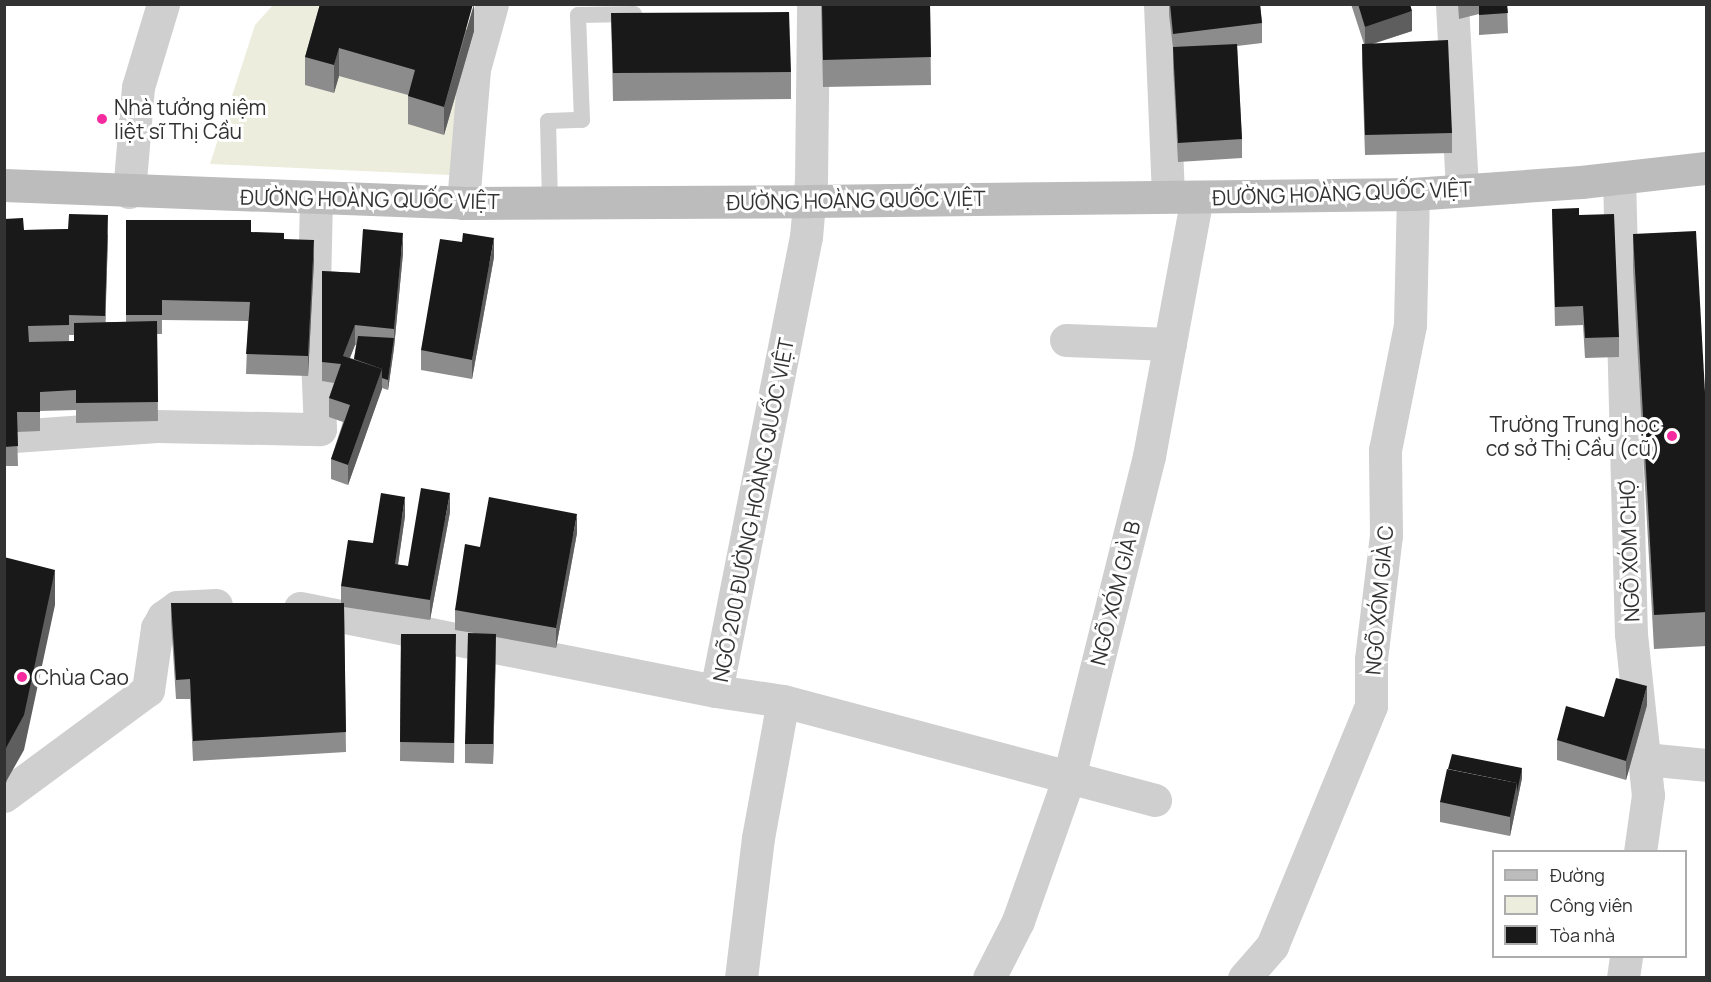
<!DOCTYPE html>
<meta charset="utf-8">
<style>
body{margin:0}
#map{position:relative;width:1711px;height:982px;overflow:hidden;background:#fff;font-family:Manrope,sans-serif}
div>[style]{position:absolute}
[style*='--x']{left:calc(var(--x)*1px);top:calc(var(--y)*1px);width:calc(var(--w)*1px);rotate:calc(var(--a)*1deg)}
.green>*{inset:0;background:#ededdd}
.service>*{height:16px;margin:-8px;padding:0 8px;transform-origin:8px;border-radius:8px;background:#cfcfcf}
.minor>*{height:33px;margin:-16.5px;padding:0 16.5px;transform-origin:16.5px;border-radius:16.5px;background:#cfcfcf}
.secondary>*{height:33px;margin:-16.5px;padding:0 16.5px;transform-origin:16.5px;border-radius:16.5px;background:#bcbcbc}
.wall>*{inset:0;background:#8c8c8c}
.shaded-wall>*{inset:0;background:#5e5e5e}
.building>*{inset:0;background:#191919}
.dots>*{width:16px;height:16px;translate:-50% -50%;box-sizing:border-box;border:3px solid #fff;border-radius:50%}
span{translate:-50% -50%;white-space:nowrap;text-align:center;line-height:1.15;-webkit-text-stroke:6px #fff;paint-order:stroke}
.poi-label{font-size:21px;color:#323232}
.left{translate:0 -50%;text-align:left}
.right{translate:-100% -50%;text-align:right}
.street-label{font-size:21px;color:#323232}
.frame{position:absolute;inset:0;border:6px solid #323232;pointer-events:none}
.legend{position:absolute;left:1492px;top:850px;width:195px;height:108px;box-sizing:border-box;background:#fff;border:2px solid #adadad;margin:0;padding:8px 10px;list-style:none;font-size:18px;color:#323232}
.legend li{display:flex;align-items:center;gap:12px;height:30px}
.legend b{width:30px;border:2px solid #adadad}
</style>
<div id="map">
<div class="green">
<i style="clip-path:polygon(273px 5px,414px 5px,468px 23px,450px 175px,210px 164px,255px 25px)"></i>
</div>
<div class="service">
<i style="--x:550;--y:202;--w:81;--a:-91.4"></i>
<i style="--x:548;--y:121;--w:34;--a:-2"></i>
<i style="--x:582;--y:120;--w:105;--a:-92.2"></i>
<i style="--x:578;--y:15;--w:56;--a:-1"></i>
</div>
<div class="minor">
<i style="--x:1160;--y:4;--w:192;--a:87.6"></i>
<i style="--x:1452;--y:4;--w:186;--a:86.9"></i>
<i style="--x:1619;--y:178;--w:456;--a:88.5"></i>
<i style="--x:1631;--y:634;--w:162;--a:84"></i>
<i style="--x:1648;--y:795;--w:58;--a:98"></i>
<i style="--x:129;--y:192;--w:105;--a:-85.1"></i>
<i style="--x:138;--y:87;--w:87;--a:-73.2"></i>
<i style="--x:463;--y:203;--w:134;--a:-85.3"></i>
<i style="--x:474;--y:69;--w:67;--a:-74.5"></i>
<i style="--x:1066;--y:340;--w:104;--a:2.2"></i>
<i style="--x:14;--y:436;--w:143;--a:-4"></i>
<i style="--x:157;--y:426;--w:163;--a:1.1"></i>
<i style="--x:320;--y:429;--w:142;--a:-92.4"></i>
<i style="--x:314;--y:287;--w:88;--a:-88.7"></i>
<i style="--x:300;--y:608;--w:424;--a:11.3"></i>
<i style="--x:783;--y:701;--w:385;--a:14.9"></i>
<i style="--x:1645;--y:759;--w:61;--a:5.6"></i>
<i style="--x:4;--y:796;--w:179;--a:-36.4"></i>
<i style="--x:148;--y:690;--w:63;--a:-81.7"></i>
<i style="--x:157;--y:628;--w:13;--a:-61"></i>
<i style="--x:163;--y:617;--w:17;--a:-36"></i>
<i style="--x:177;--y:607;--w:39;--a:-3"></i>
<i style="--x:741;--y:978;--w:141;--a:-83.1"></i>
<i style="--x:758;--y:838;--w:139;--a:-79.7"></i>
<i style="--x:783;--y:701;--w:68;--a:-171.5"></i>
<i style="--x:716;--y:691;--w:463;--a:-78.8"></i>
<i style="--x:806;--y:237;--w:57;--a:-85"></i>
<i style="--x:811;--y:180;--w:176;--a:-89.3"></i>
<i style="--x:989;--y:978;--w:64;--a:-63"></i>
<i style="--x:1018;--y:921;--w:153;--a:-70.5"></i>
<i style="--x:1069;--y:777;--w:331;--a:-76"></i>
<i style="--x:1149;--y:456;--w:263;--a:-79.5"></i>
<i style="--x:1244;--y:978;--w:43;--a:-48.8"></i>
<i style="--x:1272;--y:946;--w:260;--a:-67.6"></i>
<i style="--x:1371;--y:706;--w:47;--a:-90"></i>
<i style="--x:1371;--y:659;--w:125;--a:-83.1"></i>
<i style="--x:1386;--y:535;--w:85;--a:-90.7"></i>
<i style="--x:1385;--y:450;--w:127;--a:-78.7"></i>
<i style="--x:1410;--y:325;--w:131;--a:-88.7"></i>
<i style="--x:1623;--y:978;--w:22;--a:-82"></i>
</div>
<div class="secondary">
<i style="--x:4;--y:185;--w:459;--a:2.2"></i>
<i style="--x:463;--y:203;--w:346;--a:-0.3"></i>
<i style="--x:809;--y:201;--w:604;--a:-0.66"></i>
<i style="--x:1413;--y:194;--w:168;--a:-4.1"></i>
<i style="--x:1581;--y:182;--w:126;--a:-6.4"></i>
</div>
<div class="wall">
<i style="clip-path:polygon(320px 4px,474px 31px,444px 135px,408px 124px,408px 95px,339px 76px,334px 93px,305px 85px,305px 57px)"></i>
<i style="clip-path:polygon(821px 4px,930px 4px,931px 85px,823px 87px)"></i>
<i style="clip-path:polygon(1169px 4px,1260px 4px,1262px 23px,1262px 43px,1237px 46px,1242px 139px,1242px 158px,1178px 162px,1173px 67px,1173px 48px,1169px 15px)"></i>
<i style="clip-path:polygon(1351px 4px,1410px 4px,1412px 31px,1373px 44px,1452px 133px,1452px 153px,1365px 155px,1362px 64px,1362px 44px,1364px 44px)"></i>
<i style="clip-path:polygon(1458px 4px,1507px 4px,1508px 33px,1479px 35px,1479px 14px,1459px 19px)"></i>
<i style="clip-path:polygon(611px 13px,791px 72px,791px 99px,613px 101px)"></i>
<i style="clip-path:polygon(1552px 209px,1579px 215px,1619px 337px,1619px 357px,1585px 358px,1583px 325px,1555px 326px)"></i>
<i style="clip-path:polygon(evenodd,4px 219px,24px 230px,68px 229px,108px 235px,105px 322px,126px 322px,126px 220px,251px 232px,284px 239px,314px 260px,308px 376px,246px 374px,248px 321px,162px 320px,162px 334px,157px 334px,158px 421px,76px 423px,76px 410px,40px 411px,40px 431px,17px 432px,18px 466px,4px 466px,4px 219px,69px 335px,74px 335px,74px 341px,69px 341px,69px 335px)"></i>
<i style="clip-path:polygon(1633px 234px,1707px 428px,1707px 646px,1654px 649px,1633px 269px)"></i>
<i style="clip-path:polygon(evenodd,403px 253px,394px 348px,388px 390px,382px 388px,348px 485px,331px 479px,331px 459px,343px 422px,329px 417px,329px 398px,334px 383px,322px 381px,322px 271px,360px 273px,403px 253px,355px 345px,356px 345px,354px 359px,350px 358px,355px 345px)"></i>
<i style="clip-path:polygon(494px 257px,472px 379px,421px 370px,421px 350px)"></i>
<i style="clip-path:polygon(450px 512px,430px 620px,344px 607px,346px 752px,193px 761px,190px 699px,176px 699px,171px 622px,171px 603px,341px 603px,341px 586px,373px 543px,405px 516px,398px 565px,408px 566px)"></i>
<i style="clip-path:polygon(577px 533px,556px 648px,496px 637px,493px 764px,465px 763px,465px 744px,474px 633px,455px 630px,455px 610px,480px 547px)"></i>
<i style="clip-path:polygon(401px 634px,456px 654px,454px 763px,400px 761px)"></i>
<i style="clip-path:polygon(1647px 705px,1626px 780px,1557px 760px,1557px 740px,1604px 717px)"></i>
<i style="clip-path:polygon(1522px 778px,1510px 836px,1440px 822px,1440px 802px)"></i>
</div>
<div class="shaded-wall">
<i style="clip-path:polygon(474px 4px,474px 31px,444px 135px,444px 107px)"></i>
<i style="clip-path:polygon(1412px 11px,1412px 31px,1365px 46px,1365px 27px)"></i>
<i style="clip-path:polygon(339px 48px,339px 76px,334px 93px,334px 65px)"></i>
<i style="clip-path:polygon(108px 215px,108px 235px,105px 336px,105px 316px)"></i>
<i style="clip-path:polygon(403px 233px,403px 253px,394px 348px,388px 390px,388px 380px,394px 338px,394px 329px)"></i>
<i style="clip-path:polygon(494px 238px,494px 257px,472px 379px,472px 360px)"></i>
<i style="clip-path:polygon(314px 240px,314px 260px,308px 376px,308px 356px)"></i>
<i style="clip-path:polygon(355px 325px,355px 345px,343px 375px,343px 356px)"></i>
<i style="clip-path:polygon(382px 369px,382px 389px,348px 485px,348px 465px)"></i>
<i style="clip-path:polygon(450px 493px,450px 512px,430px 620px,430px 600px)"></i>
<i style="clip-path:polygon(405px 497px,405px 516px,395px 584px,395px 564px)"></i>
<i style="clip-path:polygon(577px 514px,577px 533px,556px 648px,556px 628px)"></i>
<i style="clip-path:polygon(55px 570px,55px 605px,24px 750px,7px 780px,4px 789px,4px 754px)"></i>
<i style="clip-path:polygon(496px 634px,496px 653px,493px 764px,493px 744px)"></i>
<i style="clip-path:polygon(1647px 686px,1647px 705px,1626px 780px,1626px 761px)"></i>
<i style="clip-path:polygon(1522px 768px,1522px 778px,1510px 836px,1510px 817px,1517px 783px)"></i>
</div>
<div class="building">
<i style="clip-path:polygon(320px 4px,473px 4px,444px 107px,408px 96px,415px 70px,339px 48px,334px 65px,305px 57px)"></i>
<i style="clip-path:polygon(822px 4px,930px 4px,931px 57px,823px 60px)"></i>
<i style="clip-path:polygon(1170px 4px,1260px 4px,1262px 23px,1173px 34px)"></i>
<i style="clip-path:polygon(1358px 4px,1410px 4px,1412px 11px,1365px 27px)"></i>
<i style="clip-path:polygon(1479px 4px,1507px 4px,1508px 13px,1479px 15px)"></i>
<i style="clip-path:polygon(789px 12px,791px 72px,613px 73px,611px 13px)"></i>
<i style="clip-path:polygon(1448px 40px,1452px 133px,1365px 135px,1362px 44px)"></i>
<i style="clip-path:polygon(1237px 44px,1242px 139px,1178px 143px,1173px 47px)"></i>
<i style="clip-path:polygon(1579px 208px,1579px 215px,1614px 214px,1619px 337px,1585px 338px,1583px 306px,1555px 307px,1552px 209px)"></i>
<i style="clip-path:polygon(69px 214px,108px 215px,105px 316px,69px 315px,69px 325px,28px 326px,29px 342px,74px 341px,74px 323px,157px 321px,158px 402px,76px 403px,76px 390px,40px 392px,40px 412px,17px 412px,18px 446px,4px 447px,4px 219px,23px 218px,24px 230px,68px 229px)"></i>
<i style="clip-path:polygon(126px 220px,251px 220px,251px 232px,284px 233px,284px 239px,314px 240px,308px 356px,246px 354px,250px 302px,162px 300px,162px 315px,126px 315px)"></i>
<i style="clip-path:polygon(363px 229px,403px 233px,394px 329px,355px 325px,343px 356px,382px 369px,348px 465px,331px 459px,350px 405px,329px 398px,341px 364px,322px 362px,322px 271px,360px 273px)"></i>
<i style="clip-path:polygon(1696px 231px,1707px 428px,1707px 612px,1654px 615px,1633px 234px)"></i>
<i style="clip-path:polygon(463px 233px,494px 238px,472px 360px,421px 350px,440px 239px,462px 242px)"></i>
<i style="clip-path:polygon(358px 336px,394px 338px,388px 380px,382px 378px,382px 369px,354px 359px)"></i>
<i style="clip-path:polygon(421px 488px,450px 493px,430px 600px,341px 586px,348px 540px,373px 543px,381px 493px,405px 497px,395px 564px,408px 566px)"></i>
<i style="clip-path:polygon(489px 497px,577px 514px,556px 628px,455px 610px,465px 544px,480px 547px)"></i>
<i style="clip-path:polygon(4px 557px,55px 570px,24px 715px,7px 746px,4px 754px)"></i>
<i style="clip-path:polygon(171px 603px,344px 603px,346px 732px,193px 741px,190px 679px,176px 680px)"></i>
<i style="clip-path:polygon(468px 633px,496px 634px,493px 744px,465px 744px)"></i>
<i style="clip-path:polygon(401px 634px,456px 634px,454px 743px,400px 742px)"></i>
<i style="clip-path:polygon(1616px 678px,1647px 686px,1626px 761px,1557px 740px,1566px 706px,1604px 717px)"></i>
<i style="clip-path:polygon(1452px 754px,1522px 768px,1517px 792px,1517px 783px,1448px 769px)"></i>
<i style="clip-path:polygon(1447px 769px,1517px 783px,1510px 817px,1440px 802px)"></i>
</div>
<div class="dots">
<i style="left:102px;top:119px;background:#f42a9e"></i>
<i style="left:1672px;top:436px;background:#f42a9e"></i>
<i style="left:22px;top:677px;background:#f42a9e"></i>
</div>
<div class="poi-label">
<span class="left" style="left:114px;top:119px">Nhà tưởng niệm<br>liệt sĩ Thị Cầu</span>
<span class="right" style="left:1660px;top:436px">Trường Trung học<br>cơ sở Thị Cầu (cũ)</span>
<span class="left" style="left:34px;top:677px">Chùa Cao</span>
</div>
<div class="street-label">
<span style="left:1342px;top:193px;rotate:-2deg">ĐƯỜNG HOÀNG QUỐC VIỆT</span>
<span style="left:370px;top:199px;rotate:1deg">ĐƯỜNG HOÀNG QUỐC VIỆT</span>
<span style="left:856px;top:200px;rotate:-1deg">ĐƯỜNG HOÀNG QUỐC VIỆT</span>
<span style="left:753px;top:510px;rotate:-79deg">NGÕ 200 ĐƯỜNG HOÀNG QUỐC VIỆT</span>
<span style="left:1629px;top:551px;rotate:-92deg">NGÕ XÓM CHỢ</span>
<span style="left:1115px;top:593px;rotate:-76deg">NGÕ XÓM GIÀ B</span>
<span style="left:1379px;top:600px;rotate:-85deg">NGÕ XÓM GIÀ C</span>
</div>
<div class="frame"></div>
<ul class="legend">
<li><b style="height:8px;background:#bcbcbc"></b>Đường</li>
<li><b style="height:16px;background:#ededdd"></b>Công viên</li>
<li><b style="height:16px;background:#191919"></b>Tòa nhà</li>
</ul>
</div>
